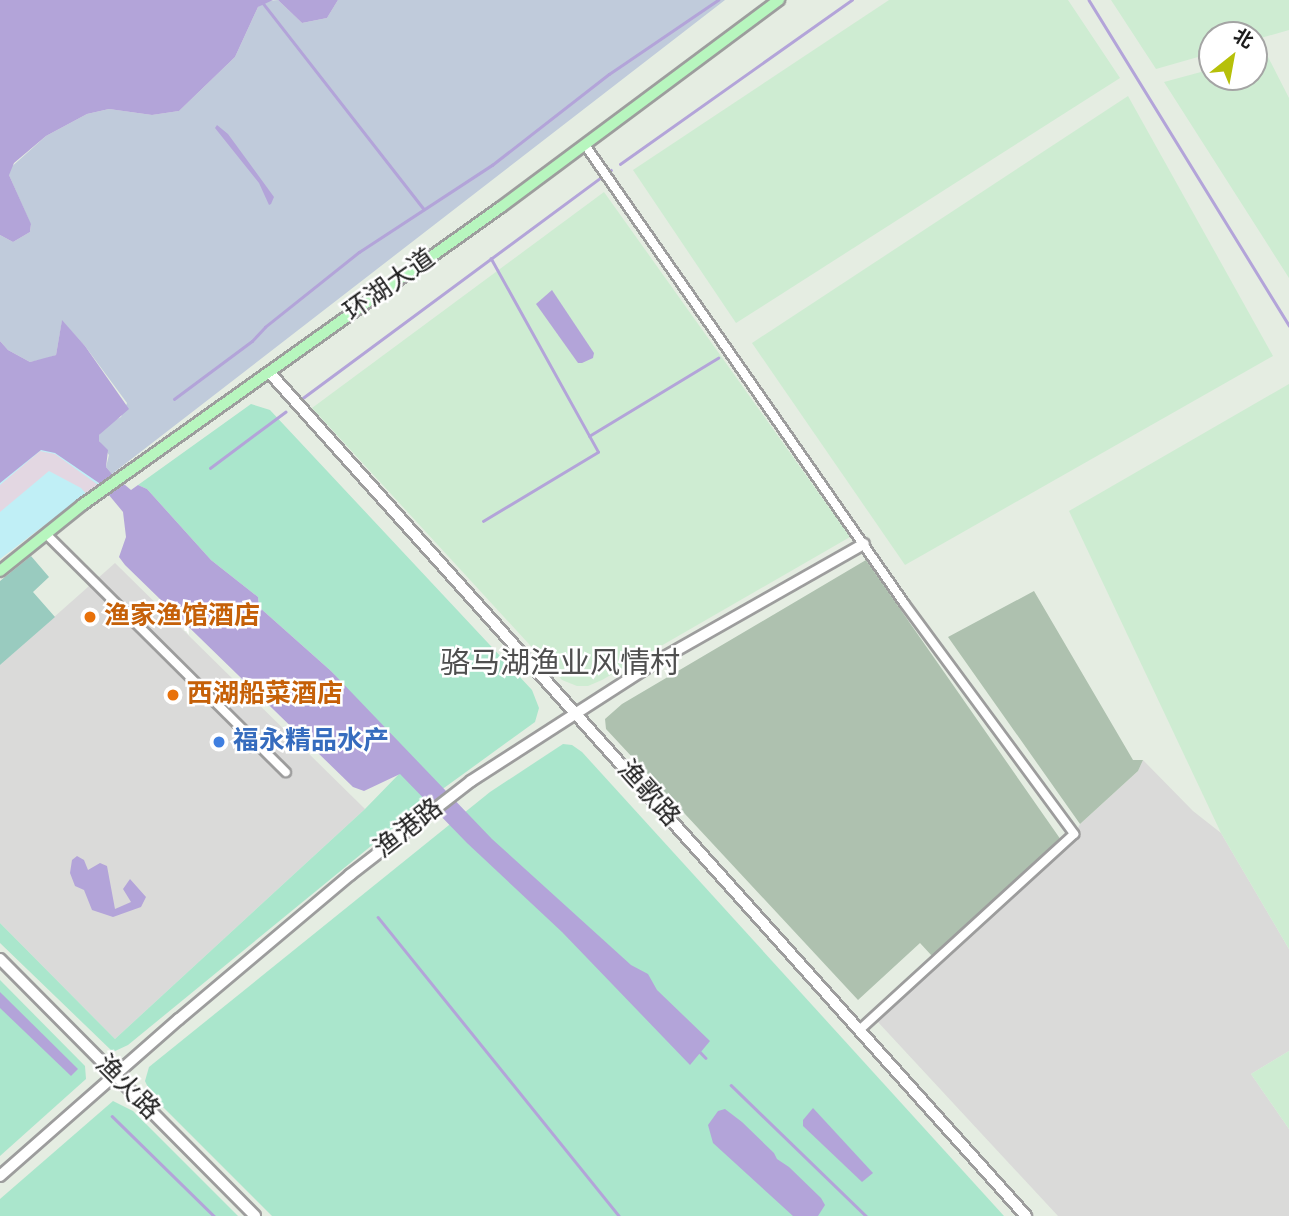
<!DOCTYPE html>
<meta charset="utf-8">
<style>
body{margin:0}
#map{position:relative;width:1289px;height:1216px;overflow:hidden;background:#e5ede2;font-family:"Sofia Sans Condensed","Noto Sans SC",sans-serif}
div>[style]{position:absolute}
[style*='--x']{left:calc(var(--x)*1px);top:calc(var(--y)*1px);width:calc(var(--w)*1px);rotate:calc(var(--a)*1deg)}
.residential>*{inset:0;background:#dadad9}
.construction>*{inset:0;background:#aec1af}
.farmland>*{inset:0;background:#ceecd2}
.grass>*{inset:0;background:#aae6cc}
.forest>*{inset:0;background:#99cbbf}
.wetland>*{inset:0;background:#c0cbdb}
.park>*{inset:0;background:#c0eff6}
.plaza>*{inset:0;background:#e3d7e2}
.water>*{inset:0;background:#b3a4d9}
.stream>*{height:2.5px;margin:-1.25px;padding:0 1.25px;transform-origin:1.25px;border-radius:1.25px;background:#b3a4d9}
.roads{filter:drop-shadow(2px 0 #9d9d9d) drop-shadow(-2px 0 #9d9d9d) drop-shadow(0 2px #9d9d9d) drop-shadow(0 -2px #9d9d9d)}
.minor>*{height:8px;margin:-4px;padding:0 4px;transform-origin:4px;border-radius:4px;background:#fff}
.tertiary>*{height:10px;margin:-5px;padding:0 5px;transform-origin:5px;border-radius:5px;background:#fff}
.secondary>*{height:10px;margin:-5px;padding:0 5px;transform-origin:5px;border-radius:5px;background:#b7f6be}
.dots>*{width:19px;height:19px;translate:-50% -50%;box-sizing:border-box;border:4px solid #fff;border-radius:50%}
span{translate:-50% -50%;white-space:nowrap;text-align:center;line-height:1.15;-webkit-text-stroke:5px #fff;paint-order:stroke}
.street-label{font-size:26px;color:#1c1c1c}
.food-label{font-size:26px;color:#c56008;font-weight:700}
.left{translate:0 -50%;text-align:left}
.shop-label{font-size:26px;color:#366cbe;font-weight:700}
.quarter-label{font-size:30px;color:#4f4f4f}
.north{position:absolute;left:1198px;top:21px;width:70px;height:70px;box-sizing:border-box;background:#fff;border:2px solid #a4a4a4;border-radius:50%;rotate:31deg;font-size:19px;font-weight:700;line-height:28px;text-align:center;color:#1c1c1c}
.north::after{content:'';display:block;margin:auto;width:24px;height:32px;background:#b6c009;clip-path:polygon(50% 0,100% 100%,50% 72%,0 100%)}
</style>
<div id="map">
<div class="residential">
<i style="clip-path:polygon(115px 563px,365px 809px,115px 1039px,0 923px,0 665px)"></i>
<i style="clip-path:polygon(1143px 760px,1193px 811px,1221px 833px,1289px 949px,1289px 1051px,1251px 1074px,1289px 1129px,1289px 1216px,1058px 1216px,877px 1021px,1070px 843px,1080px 824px,1138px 771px)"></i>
</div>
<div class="construction">
<i style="clip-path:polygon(866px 560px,1061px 840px,932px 956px,920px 943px,858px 1000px,606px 729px,605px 719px,622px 704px)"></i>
<i style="clip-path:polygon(1034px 591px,1133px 760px,1143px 760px,1138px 771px,1080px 824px,948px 637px)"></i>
</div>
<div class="farmland">
<i style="clip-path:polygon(889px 0,1068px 0,1120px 78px,736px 323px,633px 170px)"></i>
<i style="clip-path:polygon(1111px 0,1289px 0,1289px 30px,1254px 40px,1254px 35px,1212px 35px,1212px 53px,1156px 69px)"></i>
<i style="clip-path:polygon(1266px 53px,1289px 98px,1289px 278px,1164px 82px,1212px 69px,1212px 77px,1254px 77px,1254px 57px)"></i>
<i style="clip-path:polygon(1128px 96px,1273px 356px,905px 565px,752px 343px)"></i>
<i style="clip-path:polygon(604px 192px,850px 537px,602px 680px,588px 686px,577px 686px,562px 680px,312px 408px)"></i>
<i style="clip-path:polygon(1289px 384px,1289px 949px,1221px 833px,1069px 511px)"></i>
<i style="clip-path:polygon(1289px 1051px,1289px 1129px,1251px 1074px)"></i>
</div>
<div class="grass">
<i style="clip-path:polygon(251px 404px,270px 410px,532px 690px,539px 708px,535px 722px,426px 801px,128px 1045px,113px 1052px,0 943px,0 923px,115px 1039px,365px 809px,400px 773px,360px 704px,331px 671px,259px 607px,258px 597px,211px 560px,147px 489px,138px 485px)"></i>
<i style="clip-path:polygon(563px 744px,572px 745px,582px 752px,1004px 1216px,272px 1216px,152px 1096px,145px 1081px,149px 1067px,490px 792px)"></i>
<i style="clip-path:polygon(0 980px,85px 1066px,86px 1079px,0 1156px)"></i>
<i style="clip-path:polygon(113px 1101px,133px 1111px,238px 1216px,0 1216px,0 1199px)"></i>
</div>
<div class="forest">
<i style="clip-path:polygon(31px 556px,49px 577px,33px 592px,55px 617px,0 665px,0 581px)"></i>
</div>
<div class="wetland">
<i style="clip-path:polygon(278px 0,302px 23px,327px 18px,338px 0,725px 0,112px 474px,106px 467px,109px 455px,99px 441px,99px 435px,108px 423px,121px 417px,127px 403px,85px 346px,62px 321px,56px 355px,44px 359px,30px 362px,8px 350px,0 341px,0 235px,13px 242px,30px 232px,31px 225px,9px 175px,9px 169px,46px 136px,87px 114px,109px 109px,152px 115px,179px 111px,235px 57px,258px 7px,267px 1px)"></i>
</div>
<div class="park">
<i style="clip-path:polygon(0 369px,99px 484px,0 559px)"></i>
</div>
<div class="plaza">
<i style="clip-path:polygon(40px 451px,55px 454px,101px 487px,88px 496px,81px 488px,49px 471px,0 512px,0 485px)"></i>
</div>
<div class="water">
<i style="clip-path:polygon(0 0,273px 0,258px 7px,235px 57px,179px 111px,152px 115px,109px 109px,87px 114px,46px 136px,14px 163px,9px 175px,31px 224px,30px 232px,13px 242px,0 235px)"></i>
<i style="clip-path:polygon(278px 0,338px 0,327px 18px,302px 23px)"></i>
<i style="clip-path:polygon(217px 125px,228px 134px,274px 197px,271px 204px,269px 205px,259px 183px,215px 128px)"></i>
<i style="clip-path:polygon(552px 290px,594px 353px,593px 358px,582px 363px,578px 363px,536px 304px)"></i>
<i style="clip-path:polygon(62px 320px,85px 346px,129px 409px,99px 435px,99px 441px,108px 450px,106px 467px,112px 474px,131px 490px,138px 485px,147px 489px,211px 560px,258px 597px,259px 607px,331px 671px,492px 839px,631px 965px,648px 974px,657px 990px,710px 1041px,690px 1065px,562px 932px,467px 843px,400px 774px,364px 791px,353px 787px,125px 565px,119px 557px,126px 537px,123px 512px,99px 483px,55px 453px,41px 450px,0 483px,0 341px,8px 350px,30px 362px,56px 355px)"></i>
<i style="clip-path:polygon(77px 856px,84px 860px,88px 870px,100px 863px,107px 866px,115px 909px,131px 902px,123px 889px,130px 879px,146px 897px,141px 907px,113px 917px,92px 910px,84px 890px,75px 886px,70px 873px,72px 860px)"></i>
<i style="clip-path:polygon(0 992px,78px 1069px,71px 1076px,0 1008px)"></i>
<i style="clip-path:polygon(813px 1108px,873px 1173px,862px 1182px,803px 1126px,803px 1120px)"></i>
<i style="clip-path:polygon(725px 1109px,742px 1122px,774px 1153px,777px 1159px,789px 1167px,821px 1198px,825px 1205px,818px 1216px,793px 1216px,713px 1143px,708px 1125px,718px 1111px)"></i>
</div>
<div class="stream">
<i style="--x:1089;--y:0;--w:382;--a:58.4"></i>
<i style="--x:263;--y:3;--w:261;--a:52"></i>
<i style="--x:620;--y:164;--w:284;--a:-35.3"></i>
<i style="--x:610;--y:171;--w:1;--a:-45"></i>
<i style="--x:174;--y:399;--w:97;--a:-36.6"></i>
<i style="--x:252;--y:341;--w:19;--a:-47"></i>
<i style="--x:265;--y:327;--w:120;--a:-38.6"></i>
<i style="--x:359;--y:252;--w:159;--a:-33.2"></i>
<i style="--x:492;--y:165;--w:148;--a:-37.9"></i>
<i style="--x:609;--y:74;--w:132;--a:-34.2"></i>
<i style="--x:300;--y:400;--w:375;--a:-36.5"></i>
<i style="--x:589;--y:436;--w:151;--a:-31.2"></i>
<i style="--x:210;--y:468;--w:94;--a:-36.7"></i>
<i style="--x:483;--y:521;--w:134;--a:-31"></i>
<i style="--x:598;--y:452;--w:221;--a:-119"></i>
<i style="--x:378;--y:917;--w:384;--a:51.1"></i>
<i style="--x:700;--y:1052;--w:8;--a:45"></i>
<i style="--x:731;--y:1085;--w:188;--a:44.1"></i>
<i style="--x:112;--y:1116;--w:143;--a:44.4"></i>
</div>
<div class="roads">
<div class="minor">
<i style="--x:585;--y:145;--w:558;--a:55.14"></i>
<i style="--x:904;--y:603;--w:287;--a:53.6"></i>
<i style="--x:1074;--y:834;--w:291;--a:137.6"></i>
<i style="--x:46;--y:534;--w:338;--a:44.8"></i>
</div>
<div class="tertiary">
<i style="--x:269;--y:372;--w:1134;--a:48.11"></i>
<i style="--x:0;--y:959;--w:362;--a:45.2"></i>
<i style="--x:0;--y:1176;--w:238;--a:-41.3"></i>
<i style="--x:179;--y:1019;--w:224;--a:-40.1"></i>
<i style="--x:350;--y:875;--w:153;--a:-37.8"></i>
<i style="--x:471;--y:781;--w:220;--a:-32.8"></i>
<i style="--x:656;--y:662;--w:239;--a:-29.6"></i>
</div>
<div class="secondary">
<i style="--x:0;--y:571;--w:105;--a:-38.8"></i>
<i style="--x:82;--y:505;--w:514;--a:-35.42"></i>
<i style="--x:501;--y:207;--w:347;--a:-36.7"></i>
</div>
</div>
<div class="dots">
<i style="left:90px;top:617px;background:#e8710a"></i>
<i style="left:173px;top:695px;background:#e8710a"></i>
<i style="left:219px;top:742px;background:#3f7fe0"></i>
</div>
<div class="street-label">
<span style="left:390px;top:286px;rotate:-35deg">环湖大道</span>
<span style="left:648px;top:794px;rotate:48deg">渔歌路</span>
<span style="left:409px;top:829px;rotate:-38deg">渔港路</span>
<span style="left:127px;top:1088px;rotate:45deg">渔火路</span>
</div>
<div class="food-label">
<span class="left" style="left:104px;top:617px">渔家渔馆酒店</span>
<span class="left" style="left:187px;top:695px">西湖船菜酒店</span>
</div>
<div class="shop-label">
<span class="left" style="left:233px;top:742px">福永精品水产</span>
</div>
<div class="quarter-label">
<span style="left:560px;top:664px">骆马湖渔业风情村</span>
</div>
<div class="north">北</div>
</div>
